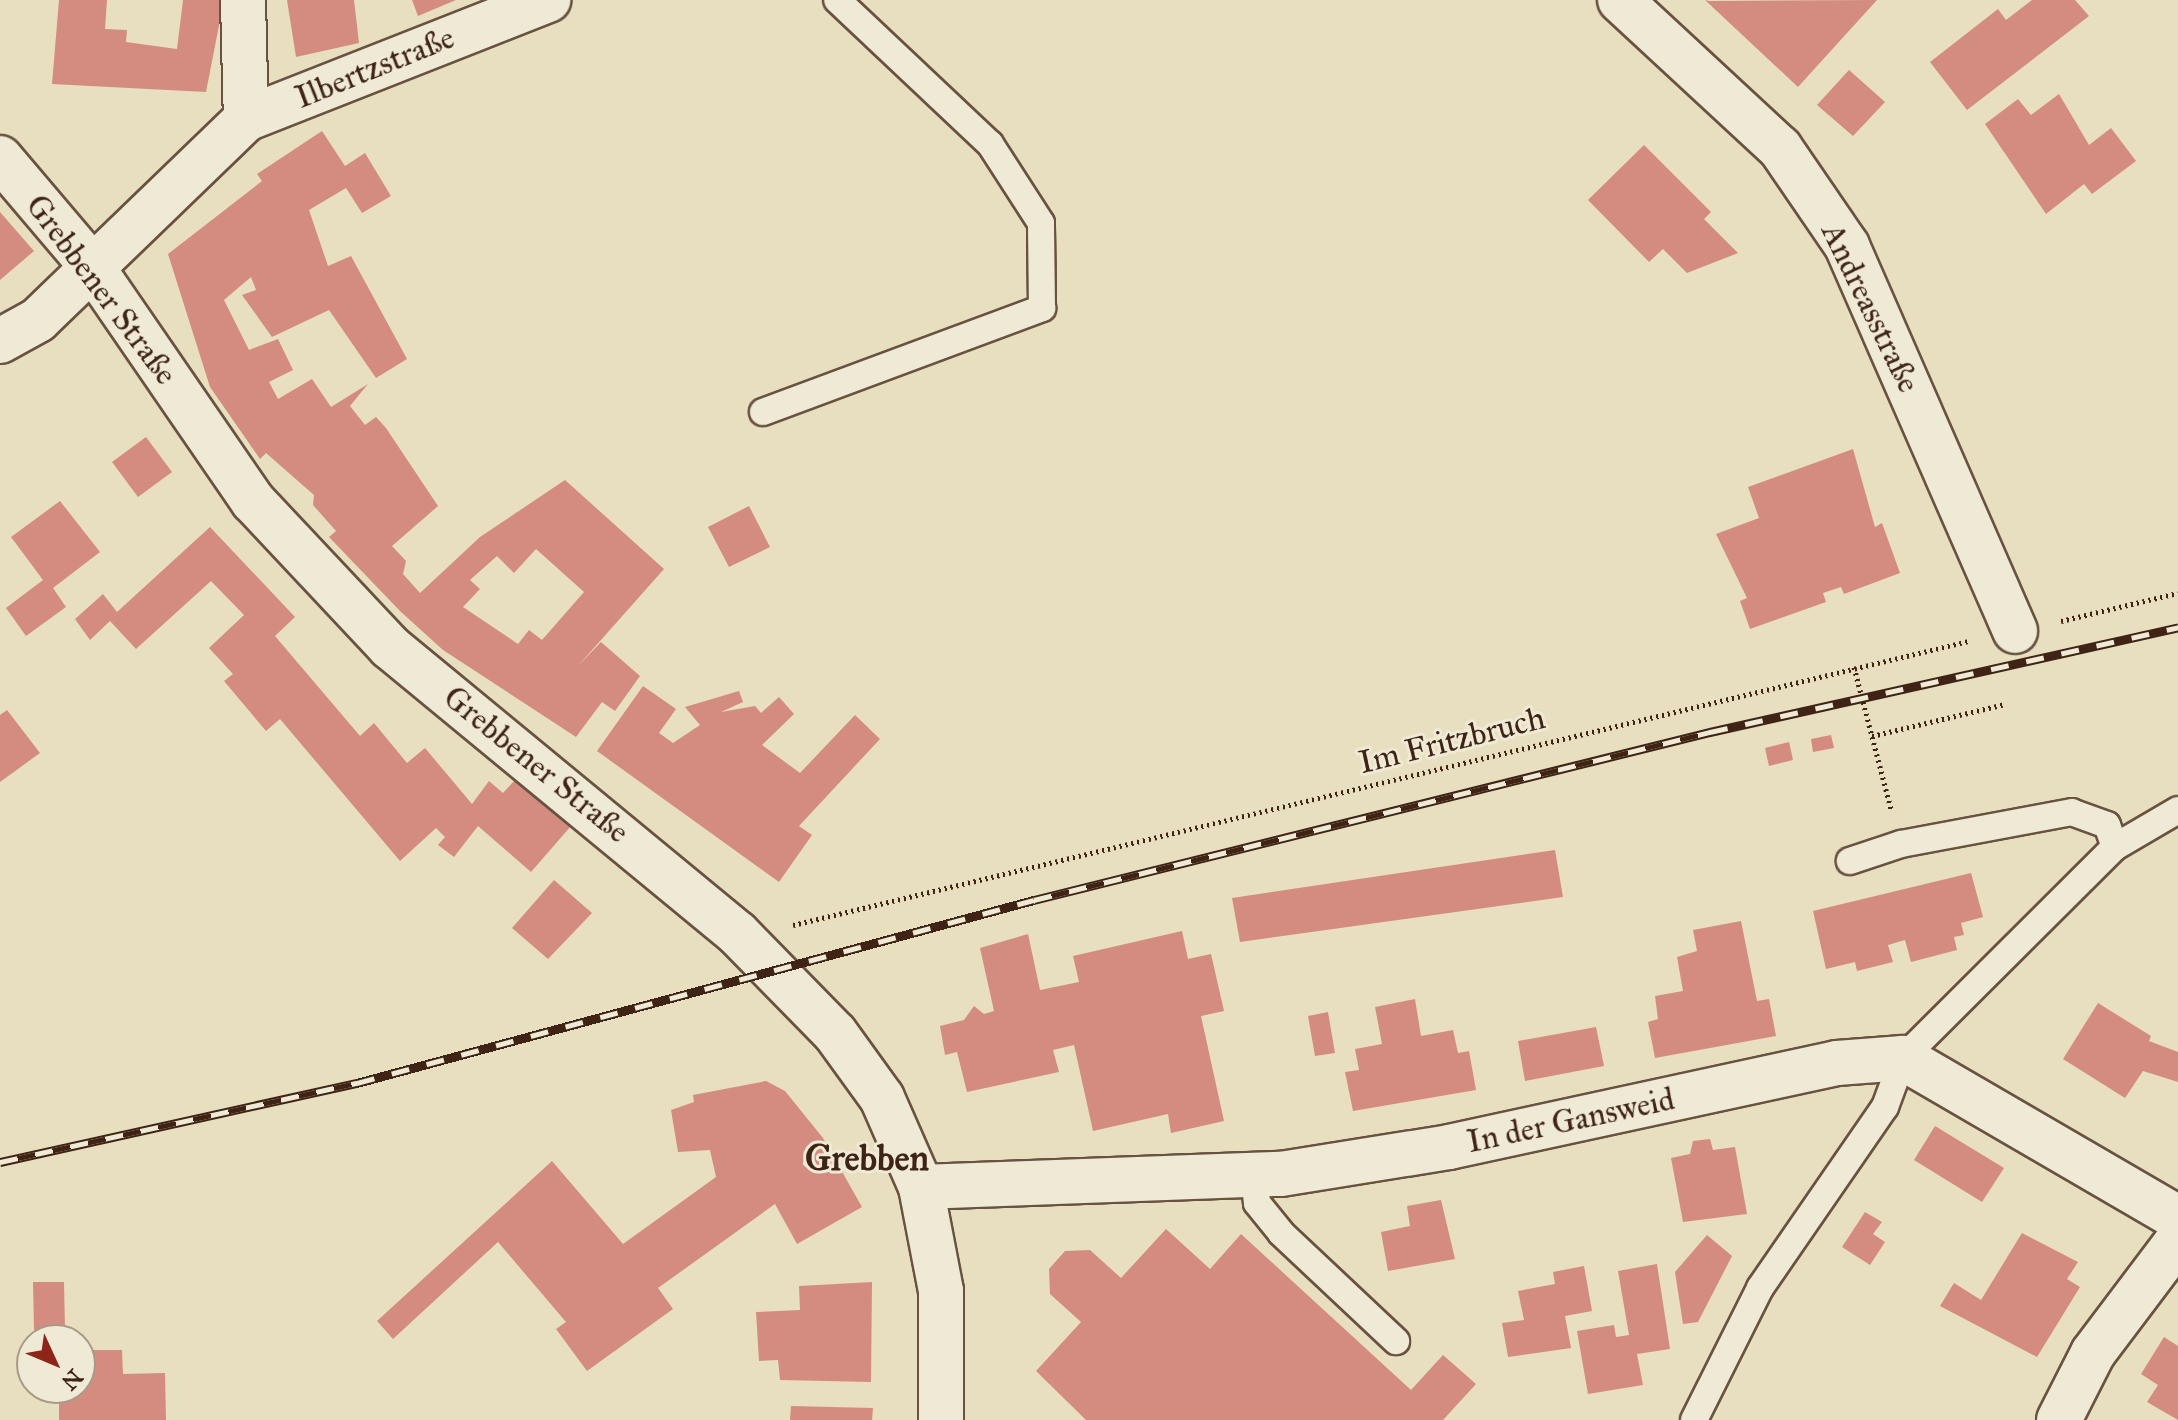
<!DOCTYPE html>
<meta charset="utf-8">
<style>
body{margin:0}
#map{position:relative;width:2178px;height:1420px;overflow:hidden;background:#e7dfbf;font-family:"IM FELL Great Primer",serif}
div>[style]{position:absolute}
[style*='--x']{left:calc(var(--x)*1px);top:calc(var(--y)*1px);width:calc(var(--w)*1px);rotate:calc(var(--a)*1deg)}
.building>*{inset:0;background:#d58c80}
.path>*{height:5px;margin-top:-2.5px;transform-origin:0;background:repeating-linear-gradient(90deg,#3f2315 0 2px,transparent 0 6px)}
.roads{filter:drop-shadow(2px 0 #695240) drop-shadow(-2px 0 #695240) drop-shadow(0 2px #695240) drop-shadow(0 -2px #695240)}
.lane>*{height:26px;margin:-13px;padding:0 13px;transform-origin:13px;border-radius:13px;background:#efead5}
.street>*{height:44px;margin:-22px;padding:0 22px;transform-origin:22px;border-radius:22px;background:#efead5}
.rail>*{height:9px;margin-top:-4.5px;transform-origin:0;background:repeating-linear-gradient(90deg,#efead5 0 18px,#3f2315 0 36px);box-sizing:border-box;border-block:2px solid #3f2315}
span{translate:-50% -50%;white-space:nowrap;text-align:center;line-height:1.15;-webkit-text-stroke:6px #efead5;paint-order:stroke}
.street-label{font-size:32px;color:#3f2315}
.quarter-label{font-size:36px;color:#3f2315;font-weight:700}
.north{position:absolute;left:16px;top:1324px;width:80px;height:80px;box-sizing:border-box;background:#efead5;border:2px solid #a99a88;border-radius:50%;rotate:134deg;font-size:22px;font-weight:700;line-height:32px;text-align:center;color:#3f2315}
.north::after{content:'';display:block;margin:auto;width:28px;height:36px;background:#8f2418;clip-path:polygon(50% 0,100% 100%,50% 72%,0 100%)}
</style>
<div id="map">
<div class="building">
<i style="clip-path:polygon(59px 0,107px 0,105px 29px,127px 30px,126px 42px,177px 49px,183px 0,224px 0,206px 92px,52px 84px)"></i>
<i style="clip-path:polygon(287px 0,354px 0,359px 43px,296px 57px)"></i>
<i style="clip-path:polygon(412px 0,456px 0,418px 16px)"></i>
<i style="clip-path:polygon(1705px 0,1709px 1px,1877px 0,1798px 87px)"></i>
<i style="clip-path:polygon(2032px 0,2075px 0,2089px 16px,1967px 110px,1930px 62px,1998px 9px,2006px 20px)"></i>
<i style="clip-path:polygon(1849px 70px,1885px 102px,1853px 136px,1817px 105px)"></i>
<i style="clip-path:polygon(2059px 94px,2089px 145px,2111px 128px,2136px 161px,2092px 194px,2084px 184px,2046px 214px,1985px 124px,2018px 99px,2031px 115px)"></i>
<i style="clip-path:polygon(evenodd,322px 131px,345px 166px,365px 153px,391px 196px,362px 213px,346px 188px,309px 210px,328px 266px,351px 256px,407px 359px,376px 378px,329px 310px,272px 337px,242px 295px,256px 290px,251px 277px,224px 300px,249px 350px,278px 339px,293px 370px,269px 382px,278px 399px,312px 379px,331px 407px,368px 384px,350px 406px,365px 425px,376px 417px,386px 428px,438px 506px,392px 546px,406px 561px,403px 574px,420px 593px,480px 537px,565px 480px,664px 569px,577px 667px,601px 642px,640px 676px,615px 711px,602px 702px,576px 737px,443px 650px,400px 611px,329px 537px,336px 531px,313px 505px,314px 495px,266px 453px,260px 459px,210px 387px,168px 254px,262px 181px,257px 174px,322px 131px,536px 549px,584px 592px,542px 640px,529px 630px,518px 644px,463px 607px,480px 589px,470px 580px,497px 556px,514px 573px,536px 549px)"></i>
<i style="clip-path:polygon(1644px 145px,1711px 212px,1704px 219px,1738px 253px,1687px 273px,1663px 249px,1649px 262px,1588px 200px)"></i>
<i style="clip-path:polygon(0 212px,34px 251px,0 280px)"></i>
<i style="clip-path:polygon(146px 437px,172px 472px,138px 497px,112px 462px)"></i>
<i style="clip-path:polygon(1853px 449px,1875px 527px,1882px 523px,1900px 573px,1844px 594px,1841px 587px,1823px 593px,1826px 602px,1750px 629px,1740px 601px,1747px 598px,1716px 534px,1759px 518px,1748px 487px)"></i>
<i style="clip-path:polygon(60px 501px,100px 552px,53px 588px,66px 607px,26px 636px,6px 608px,43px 580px,11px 537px)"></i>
<i style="clip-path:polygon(749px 506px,770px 547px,729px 567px,708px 527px)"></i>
<i style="clip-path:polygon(210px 527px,295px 617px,275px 636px,360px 736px,374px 723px,407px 763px,425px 748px,472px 804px,489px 781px,503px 793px,516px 779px,571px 826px,531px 872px,478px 826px,454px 857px,438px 845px,445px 837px,436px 828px,400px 861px,280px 719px,266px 731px,224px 681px,233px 674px,209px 648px,244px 615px,211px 581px,136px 649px,110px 621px,90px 640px,75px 619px,103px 594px,117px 612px)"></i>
<i style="clip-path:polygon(643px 686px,676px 709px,659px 733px,673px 743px,700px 725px,685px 707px,739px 691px,743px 702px,721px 712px,755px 706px,761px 713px,779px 697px,794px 714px,762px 745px,800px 773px,855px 715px,880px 739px,799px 826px,812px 835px,779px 882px,597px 751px)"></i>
<i style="clip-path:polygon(7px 710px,40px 753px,0 782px,0 715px)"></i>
<i style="clip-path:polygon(1831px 735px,1834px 748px,1813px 752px,1811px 739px)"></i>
<i style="clip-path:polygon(1789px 742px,1793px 760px,1769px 766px,1765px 748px)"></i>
<i style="clip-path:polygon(1555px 850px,1563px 897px,1240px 942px,1232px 898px)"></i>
<i style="clip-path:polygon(1971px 873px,1983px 917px,1961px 923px,1964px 935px,1954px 937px,1957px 950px,1911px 962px,1905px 940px,1888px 945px,1893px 962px,1857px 971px,1855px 962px,1826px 969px,1813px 911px)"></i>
<i style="clip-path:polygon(554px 880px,592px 913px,548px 959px,512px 928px)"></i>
<i style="clip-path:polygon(1741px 921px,1757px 1001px,1769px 999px,1776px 1036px,1655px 1058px,1648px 1022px,1658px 1019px,1655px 996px,1683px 991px,1677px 957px,1697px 951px,1693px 930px)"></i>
<i style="clip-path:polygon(1182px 931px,1188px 959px,1211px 954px,1224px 1011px,1201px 1016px,1224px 1121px,1171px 1133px,1168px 1114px,1093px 1131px,1074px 1045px,1053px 1050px,1059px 1072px,967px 1092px,957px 1052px,945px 1055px,940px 1026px,964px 1020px,974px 1006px,984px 1014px,994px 1011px,980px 948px,1028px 934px,1040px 990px,1079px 982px,1073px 956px)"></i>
<i style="clip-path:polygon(1415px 999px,1421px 1036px,1453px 1030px,1458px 1053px,1469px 1051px,1476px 1090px,1353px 1111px,1345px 1072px,1359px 1070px,1355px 1049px,1382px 1044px,1375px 1007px)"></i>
<i style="clip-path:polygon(2098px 1003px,2151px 1036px,2149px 1041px,2178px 1052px,2178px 1082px,2143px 1071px,2125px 1098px,2063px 1059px)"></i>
<i style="clip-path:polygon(1328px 1012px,1335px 1053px,1315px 1056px,1308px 1016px)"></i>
<i style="clip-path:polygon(1596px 1027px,1604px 1066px,1525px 1081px,1518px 1041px)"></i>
<i style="clip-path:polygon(766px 1081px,785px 1091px,823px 1138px,862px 1207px,797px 1244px,775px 1204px,658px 1288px,673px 1309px,587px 1371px,556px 1329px,566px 1322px,498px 1242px,393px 1339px,377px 1321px,552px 1161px,623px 1244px,716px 1177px,710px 1150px,678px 1152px,671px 1110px,694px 1102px,693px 1095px)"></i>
<i style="clip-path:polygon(1935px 1126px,2004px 1168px,1982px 1202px,1914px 1160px)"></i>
<i style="clip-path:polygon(1710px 1139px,1713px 1150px,1735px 1147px,1747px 1214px,1683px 1222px,1671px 1158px,1690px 1154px,1693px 1141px)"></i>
<i style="clip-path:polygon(1441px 1200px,1455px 1259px,1388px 1271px,1381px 1232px,1410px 1226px,1407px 1206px)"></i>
<i style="clip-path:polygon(1865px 1212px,1882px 1222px,1873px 1234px,1885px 1242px,1870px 1265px,1842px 1247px)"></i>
<i style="clip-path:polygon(1166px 1229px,1210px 1269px,1241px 1234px,1411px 1390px,1443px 1355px,1476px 1384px,1443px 1420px,1086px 1420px,1036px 1371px,1081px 1322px,1050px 1294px,1049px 1269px,1065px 1251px,1090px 1250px,1121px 1278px)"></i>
<i style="clip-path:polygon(2022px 1233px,2078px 1262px,2067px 1279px,2080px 1287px,2037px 1357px,1940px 1306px,1954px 1283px,1981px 1300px)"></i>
<i style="clip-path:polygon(1707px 1235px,1732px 1256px,1698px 1322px,1683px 1324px,1675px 1272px)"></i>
<i style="clip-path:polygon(1657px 1264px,1670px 1349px,1637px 1354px,1643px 1385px,1588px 1394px,1577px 1331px,1614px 1325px,1616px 1337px,1629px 1335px,1618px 1271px)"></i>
<i style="clip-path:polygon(1584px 1266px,1592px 1311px,1565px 1316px,1571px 1348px,1508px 1357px,1502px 1323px,1524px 1320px,1518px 1291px,1555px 1284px,1553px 1272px)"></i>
<i style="clip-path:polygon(33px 1282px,64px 1282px,65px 1330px,34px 1330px)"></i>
<i style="clip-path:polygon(872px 1282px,871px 1382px,780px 1380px,778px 1360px,759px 1361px,756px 1312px,800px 1310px,799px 1286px)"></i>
<i style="clip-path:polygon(2164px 1337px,2178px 1346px,2178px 1420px,2147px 1402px,2158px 1385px,2141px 1374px)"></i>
<i style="clip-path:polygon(80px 1350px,122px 1350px,123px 1374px,165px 1373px,166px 1420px,59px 1420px,59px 1388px,80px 1388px)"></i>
<i style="clip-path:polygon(791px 1406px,873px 1408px,872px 1420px,790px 1420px)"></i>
</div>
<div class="path">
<i style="--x:2061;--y:621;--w:120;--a:-13.5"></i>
<i style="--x:1854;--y:667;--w:147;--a:75.4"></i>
<i style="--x:1872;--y:736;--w:137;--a:-13.5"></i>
<i style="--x:793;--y:925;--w:1210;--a:-13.58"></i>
</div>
<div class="roads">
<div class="lane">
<i style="--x:763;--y:412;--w:298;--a:-20.4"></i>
<i style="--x:1042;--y:308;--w:85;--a:-90.7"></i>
<i style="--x:1041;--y:223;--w:94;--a:-122.8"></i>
<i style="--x:990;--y:144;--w:210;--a:-136.7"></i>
<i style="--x:2115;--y:847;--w:73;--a:-30.4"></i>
<i style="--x:1254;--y:1175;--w:28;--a:84"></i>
<i style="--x:1257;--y:1203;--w:38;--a:51"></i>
<i style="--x:1281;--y:1233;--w:158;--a:43.2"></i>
<i style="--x:1694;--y:1420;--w:148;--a:-63.4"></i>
<i style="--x:1760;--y:1288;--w:220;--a:-55.4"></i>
<i style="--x:1885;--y:1107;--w:52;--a:-69.8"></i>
<i style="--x:1903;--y:1058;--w:299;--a:-44.9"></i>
<i style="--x:2115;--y:847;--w:23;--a:-110"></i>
<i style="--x:2107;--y:825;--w:37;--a:-160"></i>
<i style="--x:2072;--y:812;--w:174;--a:169.4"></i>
<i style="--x:1901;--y:844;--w:54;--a:161.6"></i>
</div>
<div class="street">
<i style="--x:243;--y:0;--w:119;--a:88.6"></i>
<i style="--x:1620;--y:0;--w:218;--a:42.8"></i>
<i style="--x:1780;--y:148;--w:119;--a:55.6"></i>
<i style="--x:1847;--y:246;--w:420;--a:66.4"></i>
<i style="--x:0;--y:158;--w:139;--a:49.7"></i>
<i style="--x:90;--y:264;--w:288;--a:55.5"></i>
<i style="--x:253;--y:501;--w:200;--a:46.8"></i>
<i style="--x:390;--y:647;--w:450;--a:39.5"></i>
<i style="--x:737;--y:933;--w:140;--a:45.6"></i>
<i style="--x:835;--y:1033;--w:80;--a:54.1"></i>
<i style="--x:882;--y:1098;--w:97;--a:66.3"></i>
<i style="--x:921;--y:1187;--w:106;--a:79.1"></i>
<i style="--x:941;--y:1291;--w:129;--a:90"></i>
<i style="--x:0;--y:341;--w:43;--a:-28.9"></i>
<i style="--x:38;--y:320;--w:289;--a:-44"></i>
<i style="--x:246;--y:119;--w:325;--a:-21.5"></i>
<i style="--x:921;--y:1187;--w:360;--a:-2.1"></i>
<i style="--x:1281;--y:1174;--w:170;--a:-9.1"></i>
<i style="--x:1449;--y:1147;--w:397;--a:-12.2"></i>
<i style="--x:1837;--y:1063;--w:66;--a:-4.3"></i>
<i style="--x:1903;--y:1058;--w:318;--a:30.2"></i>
<i style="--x:2059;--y:1420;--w:75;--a:-63.1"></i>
<i style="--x:2093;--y:1353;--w:141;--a:-53"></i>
</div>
</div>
<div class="rail">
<i style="--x:0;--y:1162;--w:366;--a:-12.5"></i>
<i style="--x:357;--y:1083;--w:701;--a:-15.13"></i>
<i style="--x:1034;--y:900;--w:697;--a:-13.96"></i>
<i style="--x:1710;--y:732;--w:480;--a:-12.6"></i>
</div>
<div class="street-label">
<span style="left:375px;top:68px;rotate:-22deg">Ilbertzstraße</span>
<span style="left:101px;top:290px;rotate:53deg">Grebbener Straße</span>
<span style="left:1870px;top:308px;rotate:64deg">Andreasstraße</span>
<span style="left:1452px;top:741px;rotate:-14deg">Im Fritzbruch</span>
<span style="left:536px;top:765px;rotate:39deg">Grebbener Straße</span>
<span style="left:1571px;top:1121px;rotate:-12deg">In der Gansweid</span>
</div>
<div class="quarter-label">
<span style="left:867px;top:1159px">Grebben</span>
</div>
<div class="north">N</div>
</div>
